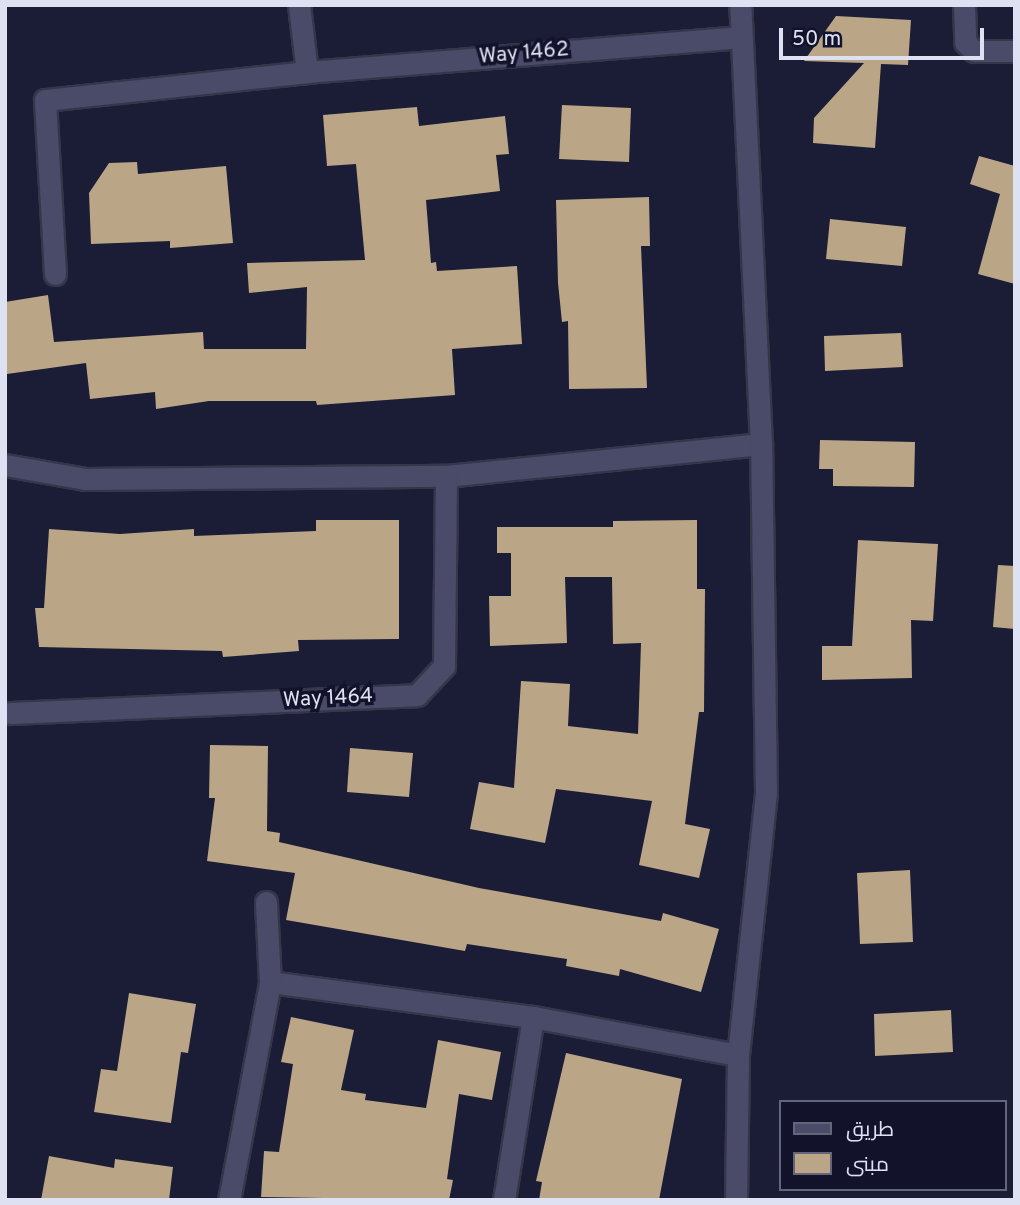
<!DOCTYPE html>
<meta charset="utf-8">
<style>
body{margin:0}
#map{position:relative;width:1020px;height:1205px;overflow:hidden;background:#1b1c35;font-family:Overpass,Cairo,sans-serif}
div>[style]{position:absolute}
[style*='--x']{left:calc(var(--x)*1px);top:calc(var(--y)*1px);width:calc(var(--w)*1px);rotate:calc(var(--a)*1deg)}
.building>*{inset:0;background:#baa687}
.roads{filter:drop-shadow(2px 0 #36364b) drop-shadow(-2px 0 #36364b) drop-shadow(0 2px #36364b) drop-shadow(0 -2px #36364b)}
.street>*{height:21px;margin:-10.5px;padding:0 10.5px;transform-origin:10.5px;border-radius:10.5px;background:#494b68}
span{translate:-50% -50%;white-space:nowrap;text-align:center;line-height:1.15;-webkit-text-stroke:7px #12122b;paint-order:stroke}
.street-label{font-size:21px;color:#dee1f2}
.frame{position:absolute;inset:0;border:7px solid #dee1f2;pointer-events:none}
.legend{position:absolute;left:779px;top:1100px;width:228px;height:91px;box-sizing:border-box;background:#12122b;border:2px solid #64657b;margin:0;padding:9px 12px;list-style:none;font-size:21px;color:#dee1f2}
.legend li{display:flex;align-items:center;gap:14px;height:35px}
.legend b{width:35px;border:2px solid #64657b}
.scale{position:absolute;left:779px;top:28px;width:205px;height:32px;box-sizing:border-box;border:4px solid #dee1f2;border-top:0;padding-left:9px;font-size:21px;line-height:24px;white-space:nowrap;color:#dee1f2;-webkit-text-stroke:5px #12122b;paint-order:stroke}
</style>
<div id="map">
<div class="building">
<i style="clip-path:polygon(836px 16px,911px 20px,908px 65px,881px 64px,875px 148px,813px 143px,814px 118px,864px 63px,804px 61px)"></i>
<i style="clip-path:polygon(562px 105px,631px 108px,629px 162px,559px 159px)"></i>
<i style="clip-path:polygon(417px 107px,419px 126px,505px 116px,509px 154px,496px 155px,500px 191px,426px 200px,431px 263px,436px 262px,437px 271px,517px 266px,522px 344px,452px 349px,455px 395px,317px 405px,316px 401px,209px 401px,156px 409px,155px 392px,90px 399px,86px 363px,7px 374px,5px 302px,48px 295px,54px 342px,203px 332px,204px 349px,306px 349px,307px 287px,249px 293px,247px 263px,365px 260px,356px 164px,327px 166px,323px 115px)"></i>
<i style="clip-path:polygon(979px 156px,1015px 166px,1015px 284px,978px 274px,1000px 194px,970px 184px)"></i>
<i style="clip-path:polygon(137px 162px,138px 174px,226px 166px,233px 243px,170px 248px,170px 241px,91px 244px,89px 193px,109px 163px)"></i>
<i style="clip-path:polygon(649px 197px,650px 246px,641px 246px,647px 388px,569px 389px,568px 321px,562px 322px,558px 283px,556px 200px)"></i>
<i style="clip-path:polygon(830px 219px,906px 227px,902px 266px,826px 259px)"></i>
<i style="clip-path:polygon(901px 333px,903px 367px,825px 371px,824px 336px)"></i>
<i style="clip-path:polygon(820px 440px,915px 442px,914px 487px,833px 486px,833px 469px,819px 469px)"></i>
<i style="clip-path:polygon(316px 520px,399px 520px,399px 639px,298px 640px,299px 651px,223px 657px,222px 651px,39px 647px,35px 608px,44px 608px,49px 529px,120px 534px,194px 529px,194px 536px,316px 531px)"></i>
<i style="clip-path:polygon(697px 520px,697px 589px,705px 589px,704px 712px,699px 712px,685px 824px,710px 829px,699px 878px,639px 865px,652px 801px,556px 789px,545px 843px,470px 829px,479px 782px,514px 788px,521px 681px,570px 684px,568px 726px,638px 734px,641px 643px,613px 644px,612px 577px,565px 577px,567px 643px,490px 646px,489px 596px,511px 596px,511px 553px,497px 553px,497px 527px,613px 527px,613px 521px)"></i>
<i style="clip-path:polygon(858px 540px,938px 544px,933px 621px,911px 620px,912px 678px,822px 680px,822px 646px,852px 646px)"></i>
<i style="clip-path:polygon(998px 565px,1015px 566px,1015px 629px,993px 627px)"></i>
<i style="clip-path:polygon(210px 745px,268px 746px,267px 831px,280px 833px,279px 842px,479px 888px,661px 921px,663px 913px,719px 929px,701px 992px,620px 969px,619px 976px,566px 966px,567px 959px,467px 944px,465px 951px,286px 920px,295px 873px,207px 861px,215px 798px,209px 798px)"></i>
<i style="clip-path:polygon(350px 748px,413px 753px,409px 797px,347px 792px)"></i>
<i style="clip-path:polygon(910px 870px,913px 942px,860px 944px,857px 873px)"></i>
<i style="clip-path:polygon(129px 993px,196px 1004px,188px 1053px,181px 1052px,171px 1123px,94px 1112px,101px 1069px,117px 1071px)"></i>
<i style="clip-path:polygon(951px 1010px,953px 1052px,875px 1056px,874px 1014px)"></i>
<i style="clip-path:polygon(291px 1017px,354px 1030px,341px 1090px,366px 1094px,365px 1100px,426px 1108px,438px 1040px,501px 1052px,492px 1100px,459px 1094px,447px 1179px,453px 1180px,449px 1200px,261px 1197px,264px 1151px,279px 1152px,293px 1064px,281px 1062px)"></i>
<i style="clip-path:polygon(566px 1053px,682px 1079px,659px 1200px,539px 1200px,542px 1182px,536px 1181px)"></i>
<i style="clip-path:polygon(49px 1156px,114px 1168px,115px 1159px,173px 1167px,169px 1200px,41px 1200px)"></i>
</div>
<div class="roads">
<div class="street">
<i style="--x:299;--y:5;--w:67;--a:83.2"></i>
<i style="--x:964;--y:5;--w:37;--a:88"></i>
<i style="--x:965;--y:42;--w:13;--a:45"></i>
<i style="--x:974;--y:51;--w:41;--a:0"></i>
<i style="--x:55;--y:274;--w:174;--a:-93.3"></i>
<i style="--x:45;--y:100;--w:263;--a:-6.1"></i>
<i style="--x:307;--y:72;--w:435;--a:-4.6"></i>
<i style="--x:5;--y:465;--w:81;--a:9.9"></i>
<i style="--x:85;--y:479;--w:361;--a:-0.5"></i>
<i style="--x:446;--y:476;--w:317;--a:-5.8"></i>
<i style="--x:10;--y:713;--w:407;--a:-2.5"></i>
<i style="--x:417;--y:695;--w:40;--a:-47"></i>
<i style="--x:444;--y:666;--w:190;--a:-89.4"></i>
<i style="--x:270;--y:982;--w:265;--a:7.6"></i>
<i style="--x:533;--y:1017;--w:208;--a:10.5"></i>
<i style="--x:229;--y:1200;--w:222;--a:-79.3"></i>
<i style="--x:270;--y:982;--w:80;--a:-92.9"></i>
<i style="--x:504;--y:1200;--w:185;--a:-81"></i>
<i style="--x:736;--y:1200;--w:145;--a:-89.2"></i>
<i style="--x:738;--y:1055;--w:263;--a:-83.9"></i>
<i style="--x:766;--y:793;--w:349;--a:-90.8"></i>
<i style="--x:761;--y:444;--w:440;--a:-92.7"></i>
</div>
</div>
<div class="street-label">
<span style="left:524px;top:54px;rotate:-5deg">Way 1462</span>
<span style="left:328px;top:699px;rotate:-3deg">Way 1464</span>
</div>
<div class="frame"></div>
<ul class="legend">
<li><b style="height:9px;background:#494b68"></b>طريق</li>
<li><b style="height:19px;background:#baa687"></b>مبنى</li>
</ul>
<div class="scale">50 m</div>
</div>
